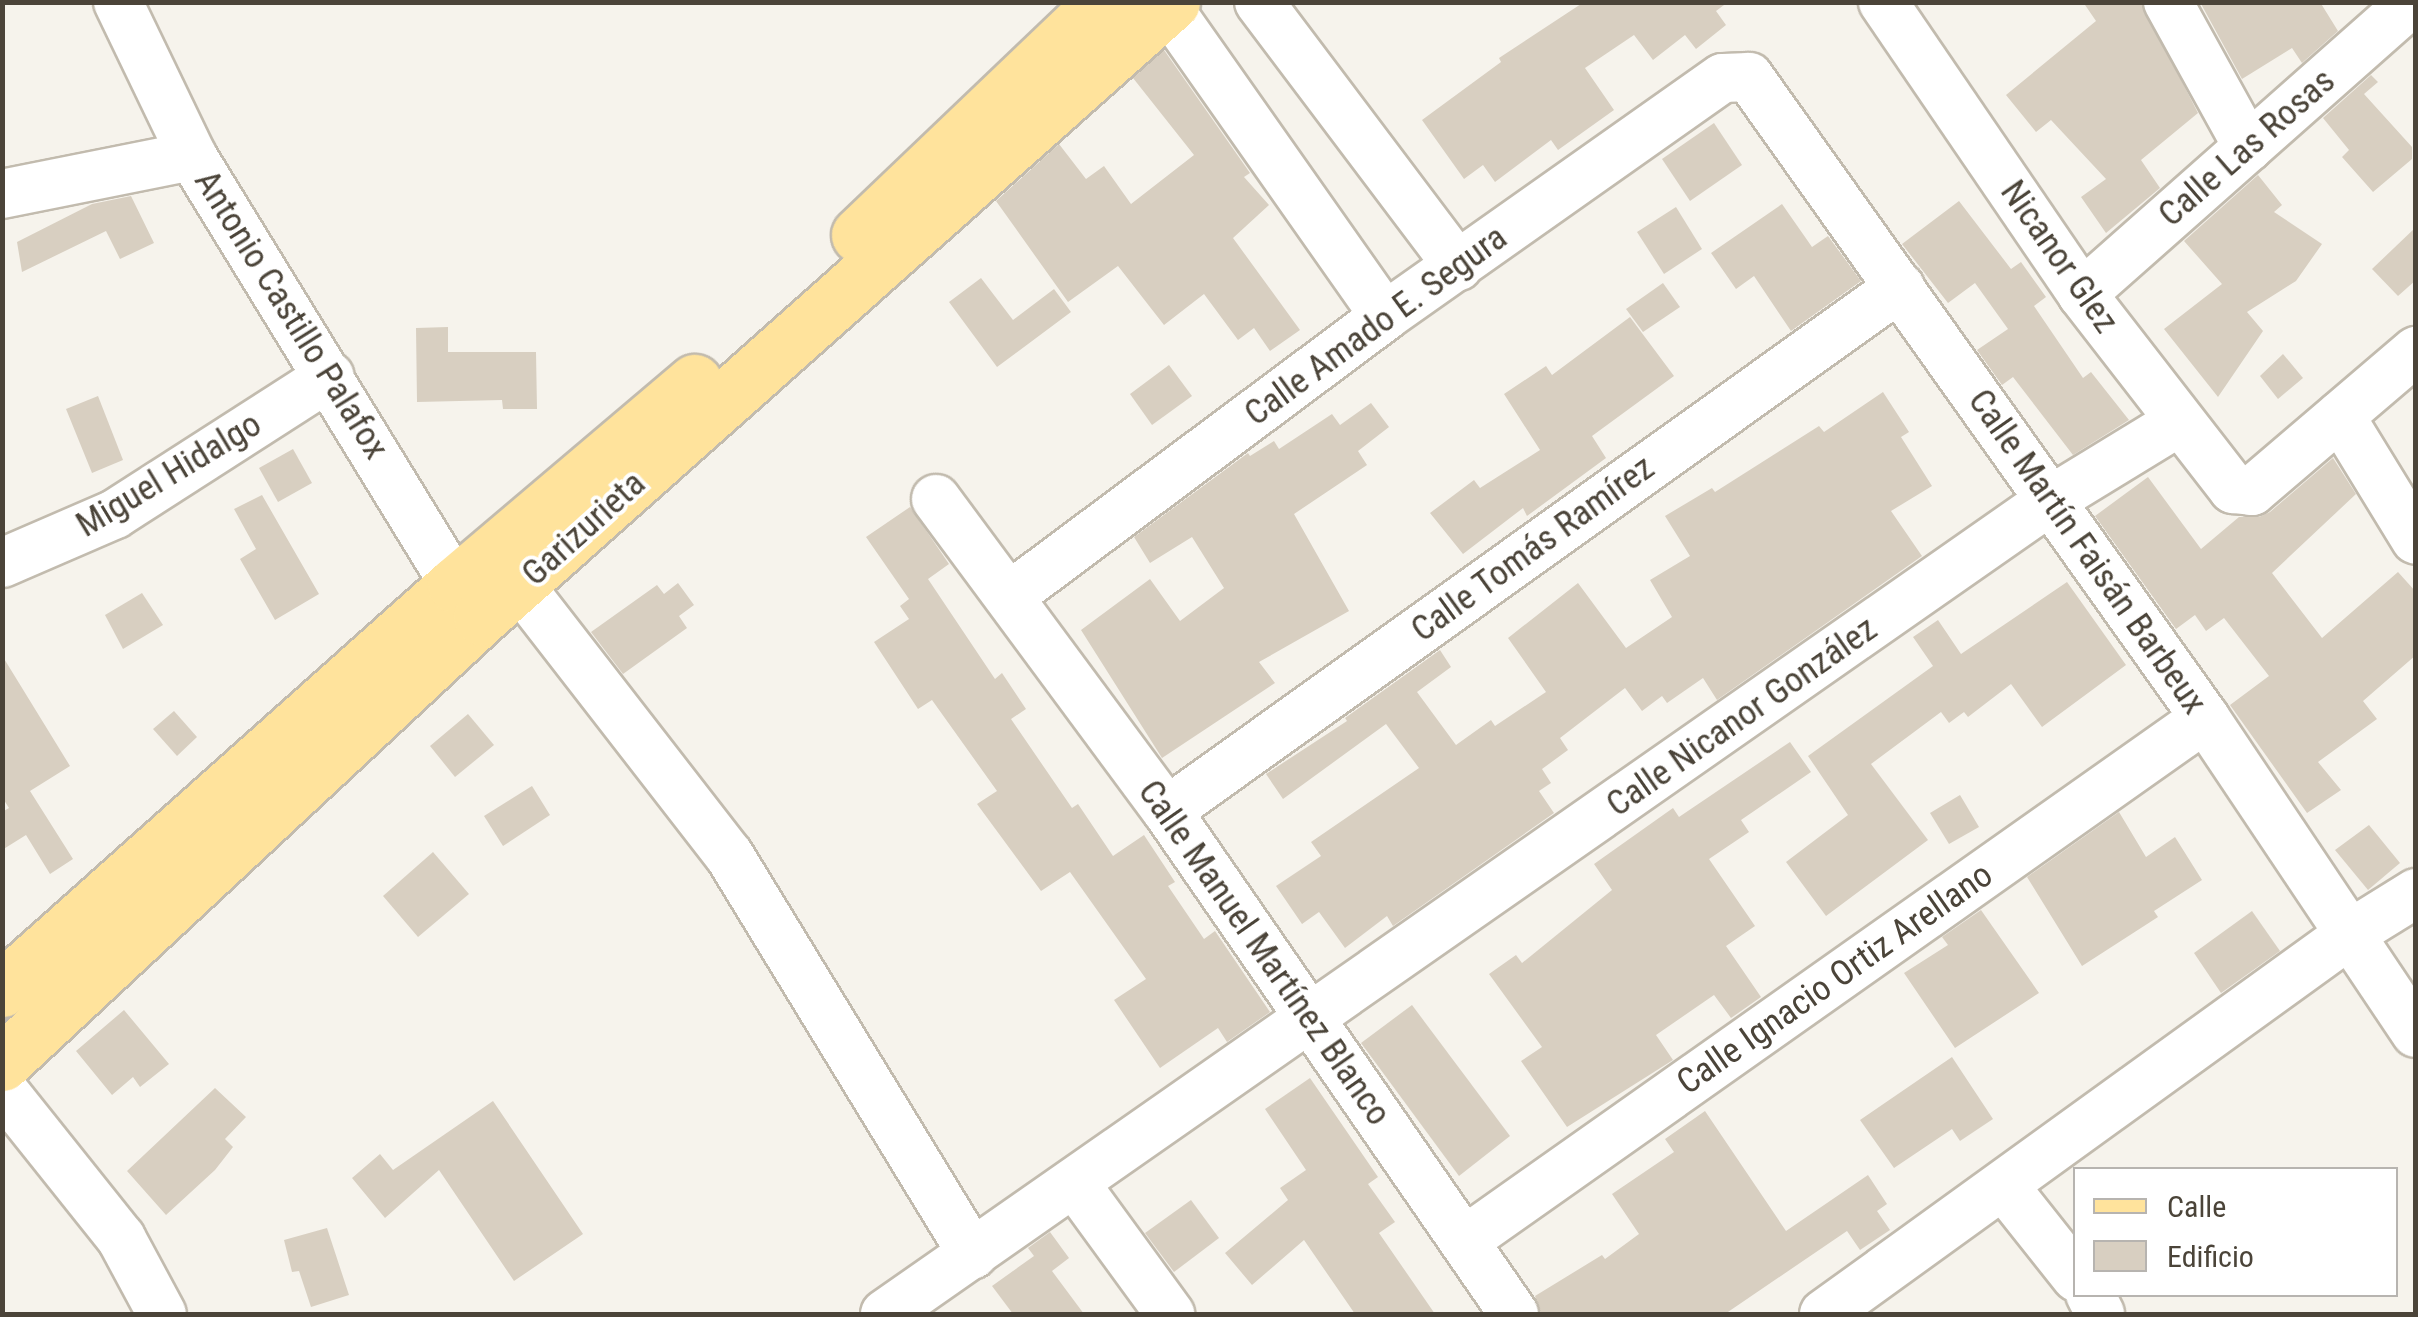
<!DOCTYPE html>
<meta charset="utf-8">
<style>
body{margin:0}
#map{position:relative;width:2418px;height:1317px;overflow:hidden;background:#f6f3ec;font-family:"Roboto Condensed",sans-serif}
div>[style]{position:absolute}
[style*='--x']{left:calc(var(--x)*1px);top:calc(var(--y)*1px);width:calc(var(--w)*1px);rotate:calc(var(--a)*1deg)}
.building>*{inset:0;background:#d8cfc1}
.roads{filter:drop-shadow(2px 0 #c2bbae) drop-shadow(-2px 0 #c2bbae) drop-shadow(0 2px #c2bbae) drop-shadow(0 -2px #c2bbae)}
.minor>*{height:48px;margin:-24px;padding:0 24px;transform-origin:24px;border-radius:24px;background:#fff}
.major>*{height:55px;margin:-27.5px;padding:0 27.5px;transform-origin:27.5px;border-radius:27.5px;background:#ffe39c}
span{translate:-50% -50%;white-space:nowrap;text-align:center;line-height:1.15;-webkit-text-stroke:8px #fff;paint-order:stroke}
.street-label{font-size:35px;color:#4b4439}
.frame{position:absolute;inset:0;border:5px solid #4b4439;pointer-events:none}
.legend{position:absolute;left:2073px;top:1167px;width:325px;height:130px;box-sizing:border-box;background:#fff;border:2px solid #b7b4b0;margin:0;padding:12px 18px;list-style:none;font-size:30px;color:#4b4439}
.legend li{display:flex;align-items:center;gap:20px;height:50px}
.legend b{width:50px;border:2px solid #b7b4b0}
</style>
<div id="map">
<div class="building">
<i style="clip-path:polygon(1584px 2px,1728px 2px,1716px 11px,1726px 25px,1696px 49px,1685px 35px,1653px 60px,1634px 35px,1585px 68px,1614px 110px,1558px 150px,1551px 140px,1495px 182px,1483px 165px,1464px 179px,1422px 120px,1501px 62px,1499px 58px)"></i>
<i style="clip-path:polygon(2083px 2px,2141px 2px,2198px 113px,2141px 160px,2160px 188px,2106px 233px,2081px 197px,2106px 179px,2051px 120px,2036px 132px,2006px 95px,2096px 21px)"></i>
<i style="clip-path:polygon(2200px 2px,2320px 2px,2338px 31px,2302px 63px,2292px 48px,2242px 79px)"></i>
<i style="clip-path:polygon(1164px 50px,1250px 173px,1244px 177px,1269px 205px,1233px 238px,1300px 330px,1270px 351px,1254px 328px,1238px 340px,1204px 294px,1164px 325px,1118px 266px,1068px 302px,996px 201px,1059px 144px,1086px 179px,1104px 166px,1131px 204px,1194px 155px,1133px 78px)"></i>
<i style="clip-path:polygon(2371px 75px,2378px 82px,2364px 94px,2412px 147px,2412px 159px,2373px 192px,2342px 157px,2349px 150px,2323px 118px)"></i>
<i style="clip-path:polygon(1714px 123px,1742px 165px,1690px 201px,1662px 159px)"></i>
<i style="clip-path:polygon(2258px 175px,2282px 205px,2274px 212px,2322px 244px,2296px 281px,2247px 312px,2263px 331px,2218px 397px,2164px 329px,2222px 284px,2184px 241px)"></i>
<i style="clip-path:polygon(131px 196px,154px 243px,120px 259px,106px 231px,22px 272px,17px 242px,92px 204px)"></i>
<i style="clip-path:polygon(1959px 201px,2011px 269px,2021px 262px,2046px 297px,2034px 306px,2083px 378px,2091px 372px,2129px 420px,2073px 455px,2013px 377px,2002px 385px,1977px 350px,2008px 329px,1975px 283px,1948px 303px,1902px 244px)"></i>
<i style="clip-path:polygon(1782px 204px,1812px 247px,1828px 236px,1861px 281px,1791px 331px,1754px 276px,1736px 289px,1711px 253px)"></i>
<i style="clip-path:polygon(1676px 207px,1702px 249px,1664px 274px,1637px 232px)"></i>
<i style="clip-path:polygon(2416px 227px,2416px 280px,2398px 296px,2372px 269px)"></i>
<i style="clip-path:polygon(981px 278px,1013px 320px,1054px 289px,1071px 312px,997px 367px,949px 302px)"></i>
<i style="clip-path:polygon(1663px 283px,1680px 307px,1643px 332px,1626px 309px)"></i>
<i style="clip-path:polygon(1630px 317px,1674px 376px,1592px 436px,1606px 458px,1527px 516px,1523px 508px,1463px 554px,1430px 513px,1474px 480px,1480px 488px,1540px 450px,1504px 394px,1546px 366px,1552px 375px)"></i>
<i style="clip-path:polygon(448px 327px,448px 352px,536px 352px,537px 409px,503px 409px,502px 400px,417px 402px,416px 328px)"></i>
<i style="clip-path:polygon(2283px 354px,2303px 378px,2278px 399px,2260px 376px)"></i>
<i style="clip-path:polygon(1169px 365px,1192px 396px,1152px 425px,1130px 394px)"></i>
<i style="clip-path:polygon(1883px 392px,1909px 432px,1901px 437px,1932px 486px,1891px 511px,1922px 556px,1717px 700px,1703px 678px,1667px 703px,1662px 696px,1642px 711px,1625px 688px,1560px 738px,1568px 750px,1542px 769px,1551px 783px,1539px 791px,1554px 813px,1393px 926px,1387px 916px,1345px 948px,1319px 912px,1302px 924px,1276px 886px,1321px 856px,1311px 842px,1419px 768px,1386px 724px,1283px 799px,1266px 774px,1347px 721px,1345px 718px,1440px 650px,1451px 667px,1417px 692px,1456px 745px,1491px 720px,1495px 726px,1546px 692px,1508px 638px,1578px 583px,1626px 648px,1672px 617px,1650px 580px,1690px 556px,1665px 516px,1712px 488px,1715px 492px,1819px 426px,1824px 432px)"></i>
<i style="clip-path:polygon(98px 396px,123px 460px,92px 473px,66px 409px)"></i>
<i style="clip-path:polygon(1371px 403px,1389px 427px,1358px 451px,1367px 465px,1294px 514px,1349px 611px,1259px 662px,1275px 683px,1162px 758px,1081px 630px,1150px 579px,1180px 621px,1224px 588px,1192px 537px,1150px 563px,1134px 537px,1248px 453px,1250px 456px,1274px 441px,1279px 449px,1332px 414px,1340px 425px)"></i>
<i style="clip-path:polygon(293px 449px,312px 483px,278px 502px,259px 468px)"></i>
<i style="clip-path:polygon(2333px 458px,2356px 494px,2272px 573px,2322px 638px,2398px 572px,2416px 592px,2416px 655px,2363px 701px,2377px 719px,2318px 762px,2341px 790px,2307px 813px,2230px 705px,2269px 676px,2224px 618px,2206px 631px,2195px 615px,2176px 629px,2095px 516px,2148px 477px,2201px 549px,2239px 517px,2259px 517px,2270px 512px)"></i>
<i style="clip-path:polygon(262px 495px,319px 594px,275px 620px,240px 559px,256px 549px,234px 509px)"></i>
<i style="clip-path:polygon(910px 507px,949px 564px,928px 579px,995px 679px,1002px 673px,1026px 709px,1011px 719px,1072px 808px,1078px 804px,1113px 856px,1144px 835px,1175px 882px,1168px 886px,1204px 939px,1215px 931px,1270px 1012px,1227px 1042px,1218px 1028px,1160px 1068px,1114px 1000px,1146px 979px,1070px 872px,1041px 891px,977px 804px,997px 791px,932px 700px,918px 709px,874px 642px,909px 619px,900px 606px,909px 599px,866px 537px)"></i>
<i style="clip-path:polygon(2067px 582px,2126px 665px,2042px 727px,2011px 684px,1968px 717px,1964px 712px,1949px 723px,1941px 712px,1871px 764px,1928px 840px,1826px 916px,1786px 862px,1848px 815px,1808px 756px,1933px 666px,1913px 637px,1938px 620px,1961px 654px)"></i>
<i style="clip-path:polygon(678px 583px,694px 605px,679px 616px,687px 628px,623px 674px,591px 632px,657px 585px,664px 594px)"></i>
<i style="clip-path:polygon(142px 593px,163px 625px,123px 649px,105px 615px)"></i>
<i style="clip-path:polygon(3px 657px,70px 766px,30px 791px,73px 859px,50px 874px,26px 835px,2px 850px,2px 812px,9px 808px,2px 797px)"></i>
<i style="clip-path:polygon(174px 711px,197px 737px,177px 756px,153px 729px)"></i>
<i style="clip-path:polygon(468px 714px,494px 745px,455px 777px,430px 746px)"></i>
<i style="clip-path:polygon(1790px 742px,1811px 772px,1741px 820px,1749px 832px,1709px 859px,1755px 926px,1726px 946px,1761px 997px,1731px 1018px,1714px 995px,1656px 1035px,1673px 1060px,1567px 1127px,1521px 1061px,1542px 1047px,1489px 974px,1516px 955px,1522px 963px,1612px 890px,1594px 864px,1673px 808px,1679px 817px)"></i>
<i style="clip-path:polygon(532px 786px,550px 815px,503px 846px,484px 816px)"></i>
<i style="clip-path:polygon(1960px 795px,1979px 827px,1949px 844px,1930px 813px)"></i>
<i style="clip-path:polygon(2119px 812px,2146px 857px,2175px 837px,2202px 880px,2154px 911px,2158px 917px,2082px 966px,2027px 877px)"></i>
<i style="clip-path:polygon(2369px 825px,2400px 863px,2368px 890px,2335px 850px)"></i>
<i style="clip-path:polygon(433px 852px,469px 894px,418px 937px,383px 896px)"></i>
<i style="clip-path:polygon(1981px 910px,2039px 993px,1955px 1048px,1904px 973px,1948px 945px,1942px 937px)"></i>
<i style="clip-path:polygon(2252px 911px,2280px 951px,2221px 993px,2194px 953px)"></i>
<i style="clip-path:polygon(1412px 1005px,1510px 1136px,1459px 1176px,1361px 1043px)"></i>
<i style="clip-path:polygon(124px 1010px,169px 1064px,140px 1087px,133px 1077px,112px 1095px,76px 1051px)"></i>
<i style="clip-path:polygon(1952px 1057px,1993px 1119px,1960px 1141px,1952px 1129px,1894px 1168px,1860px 1120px)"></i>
<i style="clip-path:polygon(1310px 1078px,1378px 1177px,1368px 1184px,1395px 1222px,1379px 1233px,1435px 1314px,1355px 1314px,1304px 1240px,1252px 1285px,1225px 1253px,1288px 1200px,1280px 1188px,1306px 1170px,1265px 1109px)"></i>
<i style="clip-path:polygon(215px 1088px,246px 1117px,225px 1139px,233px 1147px,215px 1170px,166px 1215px,127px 1171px)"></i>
<i style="clip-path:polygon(493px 1101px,583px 1234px,514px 1281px,439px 1170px,385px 1218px,352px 1178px,380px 1154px,393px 1170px)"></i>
<i style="clip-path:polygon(1705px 1111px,1786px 1231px,1868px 1175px,1887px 1204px,1877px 1211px,1890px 1230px,1860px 1250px,1847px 1231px,1725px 1314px,1541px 1314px,1535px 1296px,1602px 1255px,1605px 1259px,1639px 1234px,1612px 1194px,1674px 1152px,1665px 1139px)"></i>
<i style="clip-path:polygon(1191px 1200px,1219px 1238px,1174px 1272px,1145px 1233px)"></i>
<i style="clip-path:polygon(327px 1228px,349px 1295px,311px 1307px,299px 1271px,292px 1272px,284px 1240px)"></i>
<i style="clip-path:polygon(1050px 1232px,1069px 1258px,1052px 1271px,1084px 1314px,1013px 1314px,992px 1286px,1034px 1256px,1028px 1248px)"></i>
</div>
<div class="roads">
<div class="minor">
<i style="--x:118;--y:2;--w:171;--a:64.3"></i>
<i style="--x:192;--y:156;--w:503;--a:58.49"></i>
<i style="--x:455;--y:585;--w:38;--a:50"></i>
<i style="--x:1164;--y:2;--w:384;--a:54.9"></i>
<i style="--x:1259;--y:2;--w:331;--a:53"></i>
<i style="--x:1883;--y:2;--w:353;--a:55.7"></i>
<i style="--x:2082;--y:294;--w:247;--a:52.2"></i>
<i style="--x:2233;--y:489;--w:19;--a:6"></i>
<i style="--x:2252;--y:491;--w:216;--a:-40.5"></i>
<i style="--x:2168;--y:2;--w:166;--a:61.1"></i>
<i style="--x:2;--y:194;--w:194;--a:-11.3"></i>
<i style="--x:2082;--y:294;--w:441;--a:-41.5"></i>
<i style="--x:2340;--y:416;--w:145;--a:58.5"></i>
<i style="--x:936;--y:499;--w:388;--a:53.5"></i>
<i style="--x:1167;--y:811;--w:611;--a:55.4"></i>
<i style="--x:496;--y:555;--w:380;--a:52.2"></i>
<i style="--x:729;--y:855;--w:468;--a:58.6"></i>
<i style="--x:2;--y:563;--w:123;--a:-23.4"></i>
<i style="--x:115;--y:514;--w:255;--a:-32.7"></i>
<i style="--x:1011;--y:595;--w:467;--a:-36.7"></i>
<i style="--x:1385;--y:316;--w:413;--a:-35.2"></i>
<i style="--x:1723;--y:78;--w:26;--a:-2"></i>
<i style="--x:1749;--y:77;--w:787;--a:54.57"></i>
<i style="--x:2205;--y:718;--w:379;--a:56.2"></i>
<i style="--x:1167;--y:811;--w:901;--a:-35.56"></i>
<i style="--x:2;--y:1089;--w:191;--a:51.4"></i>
<i style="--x:121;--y:1238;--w:86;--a:61.7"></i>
<i style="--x:1076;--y:1185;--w:160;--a:53.9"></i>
<i style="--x:2004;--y:1186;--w:116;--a:51.6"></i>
<i style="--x:1464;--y:1241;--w:907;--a:-35.21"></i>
<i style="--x:2090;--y:1294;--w:22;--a:63"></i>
<i style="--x:885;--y:1314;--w:1422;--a:-34.92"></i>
<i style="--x:2051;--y:500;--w:150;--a:-31.4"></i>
<i style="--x:1824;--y:1314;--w:649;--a:-35.85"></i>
<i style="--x:2350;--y:934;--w:78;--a:-31.8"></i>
</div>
<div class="major">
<i style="--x:859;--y:235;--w:337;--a:-43.7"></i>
<i style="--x:2;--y:989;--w:607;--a:-41.73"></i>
<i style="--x:455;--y:585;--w:314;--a:-40.3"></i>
<i style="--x:2;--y:1063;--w:654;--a:-42.96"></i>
<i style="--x:481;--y:617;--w:925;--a:-41.67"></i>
</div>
</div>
<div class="street-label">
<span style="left:2247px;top:148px;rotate:-41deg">Calle Las Rosas</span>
<span style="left:2059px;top:257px;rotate:55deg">Nicanor Glez</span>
<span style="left:291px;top:315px;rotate:58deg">Antonio Castillo Palafox</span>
<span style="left:1376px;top:326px;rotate:-36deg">Calle Amado E. Segura</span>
<span style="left:169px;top:475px;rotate:-31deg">Miguel Hidalgo</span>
<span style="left:584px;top:529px;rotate:-42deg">Garizurieta</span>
<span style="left:1533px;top:549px;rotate:-36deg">Calle Tomás Ramírez</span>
<span style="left:2087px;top:552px;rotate:55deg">Calle Martín Faisán Barbeux</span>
<span style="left:1742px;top:717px;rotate:-35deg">Calle Nicanor González</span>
<span style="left:1264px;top:953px;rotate:55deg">Calle Manuel Martínez Blanco</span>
<span style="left:1835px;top:979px;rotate:-35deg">Calle Ignacio Ortiz Arellano</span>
</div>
<div class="frame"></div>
<ul class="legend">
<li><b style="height:12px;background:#ffe39c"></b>Calle</li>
<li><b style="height:28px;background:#d8cfc1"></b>Edificio</li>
</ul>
</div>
